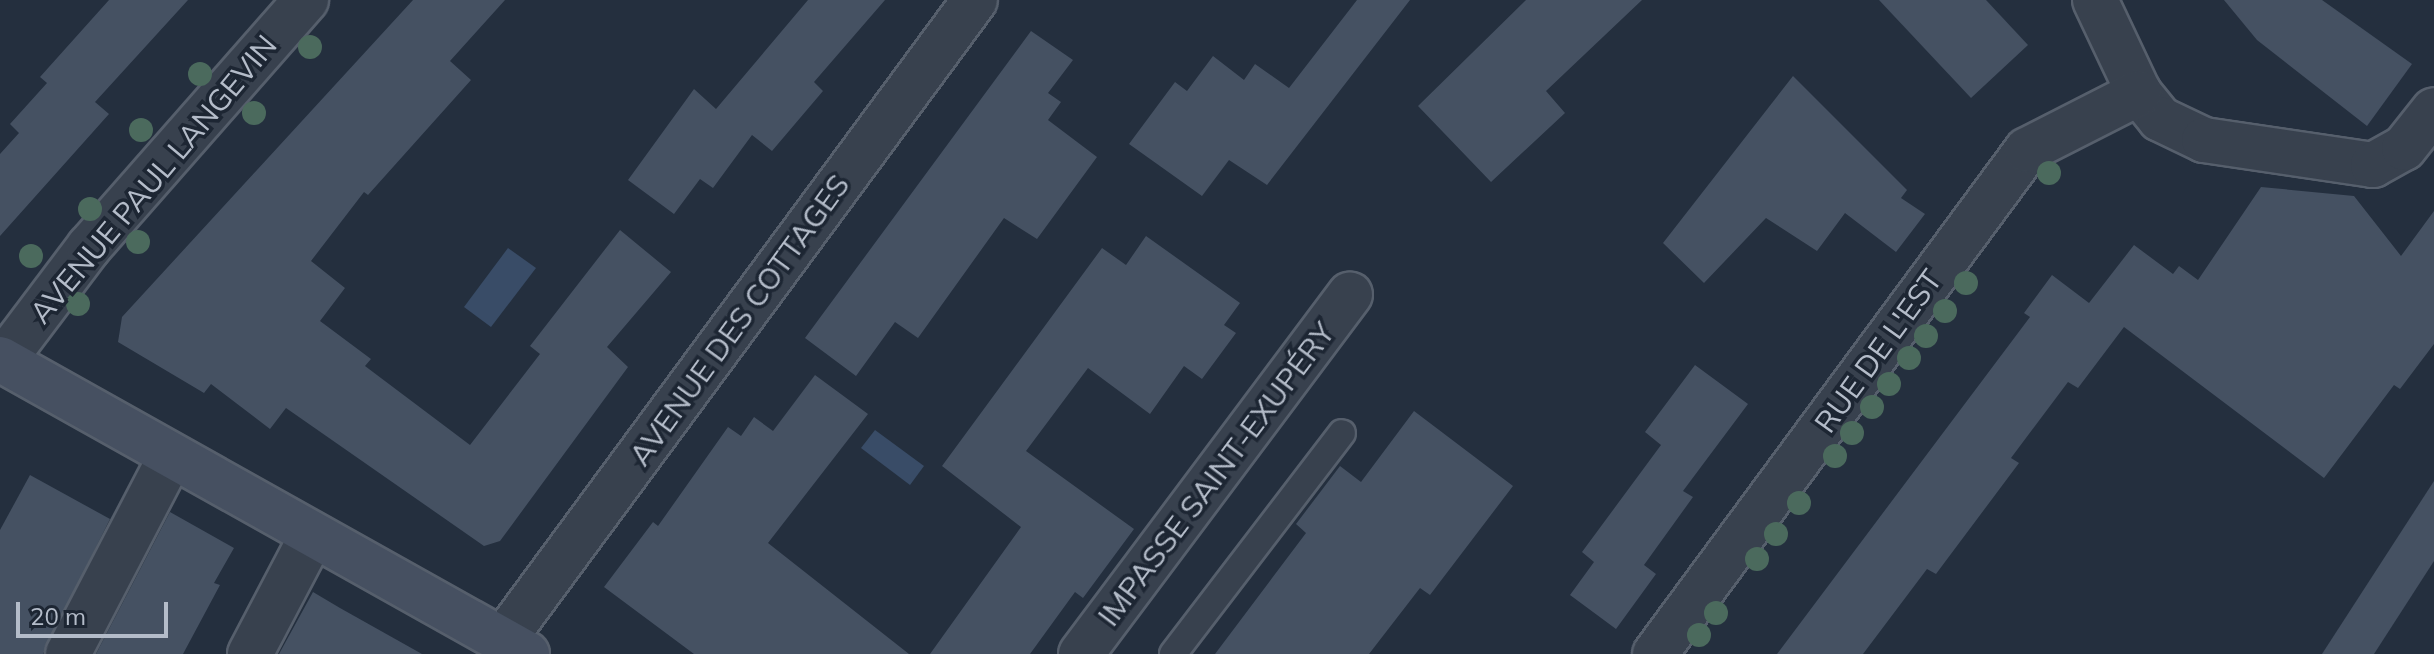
<!DOCTYPE html>
<meta charset="utf-8">
<style>
body{margin:0}
#map{position:relative;width:2434px;height:654px;overflow:hidden;background:#242f3e;font-family:Mulish,sans-serif}
div>[style]{position:absolute}
[style*='--x']{left:calc(var(--x)*1px);top:calc(var(--y)*1px);width:calc(var(--w)*1px);rotate:calc(var(--a)*1deg)}
.water>*{inset:0;background:#394c67}
.building>*{inset:0;background:#455162}
.roads{filter:drop-shadow(2px 0 #565f6c) drop-shadow(-2px 0 #565f6c) drop-shadow(0 2px #565f6c) drop-shadow(0 -2px #565f6c)}
.service>*{height:26px;margin:-13px;padding:0 13px;transform-origin:13px;border-radius:13px;background:#38414e}
.minor>*{height:44px;margin:-22px;padding:0 22px;transform-origin:22px;border-radius:22px;background:#38414e}
.secondary>*{height:44px;margin:-22px;padding:0 22px;transform-origin:22px;border-radius:22px;background:#465061}
.trees>*{width:24px;height:24px;margin:-12px;border-radius:50%;background:#4b6a5d}
span{translate:-50% -50%;white-space:nowrap;text-align:center;line-height:1.15;-webkit-text-stroke:7px #1d2633;paint-order:stroke}
.street-label{font-size:30px;color:#b4bcc9}
.scale{position:absolute;left:16px;top:602px;width:152px;height:36px;box-sizing:border-box;border:4px solid #b4bcc9;border-top:0;padding-left:10px;font-size:24px;line-height:28px;white-space:nowrap;color:#b4bcc9;-webkit-text-stroke:6px #1d2633;paint-order:stroke}
</style>
<div id="map">
<div class="water">
<i style="clip-path:polygon(508px 248px,536px 268px,491px 327px,464px 307px)"></i>
<i style="clip-path:polygon(875px 430px,924px 466px,910px 485px,861px 448px)"></i>
</div>
<div class="building">
<i style="clip-path:polygon(109px 0,188px 0,95px 102px,109px 114px,0 236px,0 154px,19px 133px,10px 124px,47px 83px,40px 77px)"></i>
<i style="clip-path:polygon(413px 0,505px 0,450px 61px,471px 80px,368px 195px,364px 192px,311px 261px,345px 288px,320px 321px,371px 359px,365px 366px,470px 445px,540px 354px,530px 346px,620px 230px,671px 272px,607px 347px,628px 367px,500px 541px,484px 546px,286px 408px,270px 429px,211px 384px,204px 393px,118px 342px,122px 317px)"></i>
<i style="clip-path:polygon(808px 0,885px 0,814px 82px,823px 91px,772px 151px,752px 135px,713px 188px,700px 179px,674px 214px,628px 180px,694px 89px,716px 109px)"></i>
<i style="clip-path:polygon(1357px 0,1410px 0,1267px 185px,1229px 160px,1202px 196px,1129px 144px,1175px 82px,1187px 91px,1213px 56px,1244px 80px,1255px 64px,1289px 88px)"></i>
<i style="clip-path:polygon(1526px 0,1642px 0,1546px 91px,1565px 113px,1491px 182px,1418px 106px)"></i>
<i style="clip-path:polygon(1879px 0,1986px 0,2028px 45px,1971px 98px)"></i>
<i style="clip-path:polygon(2224px 0,2322px 0,2412px 64px,2367px 126px,2257px 40px)"></i>
<i style="clip-path:polygon(1031px 31px,1073px 60px,1048px 93px,1061px 102px,1048px 120px,1097px 157px,1037px 239px,1004px 218px,918px 338px,895px 322px,856px 376px,805px 338px)"></i>
<i style="clip-path:polygon(1793px 76px,1907px 190px,1901px 198px,1925px 214px,1896px 252px,1845px 213px,1817px 251px,1766px 218px,1704px 283px,1663px 243px)"></i>
<i style="clip-path:polygon(2261px 187px,2354px 196px,2401px 256px,2434px 211px,2434px 344px,2400px 389px,2394px 385px,2324px 478px,2124px 327px,2078px 388px,2068px 382px,2011px 458px,2019px 463px,1936px 574px,1927px 569px,1863px 654px,1777px 654px,2030px 317px,2024px 313px,2052px 275px,2089px 303px,2134px 245px,2173px 274px,2179px 266px,2198px 280px)"></i>
<i style="clip-path:polygon(1146px 236px,1240px 303px,1224px 325px,1236px 333px,1202px 379px,1184px 366px,1150px 414px,1088px 368px,1026px 451px,1134px 529px,1083px 598px,1075px 592px,1030px 654px,930px 654px,1021px 527px,942px 466px,1102px 248px,1126px 265px)"></i>
<i style="clip-path:polygon(1695px 365px,1748px 404px,1683px 491px,1693px 497px,1644px 565px,1656px 574px,1616px 629px,1570px 595px,1594px 562px,1582px 552px,1661px 445px,1645px 432px)"></i>
<i style="clip-path:polygon(815px 375px,868px 414px,768px 543px,909px 654px,694px 654px,604px 587px,653px 522px,658px 526px,728px 427px,741px 436px,754px 417px,773px 431px)"></i>
<i style="clip-path:polygon(1414px 411px,1513px 486px,1430px 595px,1420px 588px,1369px 654px,1215px 654px,1306px 533px,1296px 524px,1340px 466px,1361px 482px)"></i>
<i style="clip-path:polygon(30px 475px,110px 519px,43px 654px,0 654px,0 530px)"></i>
<i style="clip-path:polygon(2434px 481px,2434px 561px,2374px 654px,2322px 654px)"></i>
<i style="clip-path:polygon(170px 512px,234px 548px,214px 583px,220px 585px,183px 654px,96px 654px)"></i>
<i style="clip-path:polygon(313px 592px,340px 608px,422px 654px,279px 654px)"></i>
</div>
<div class="roads">
<div class="service">
<i style="--x:1173;--y:654;--w:278;--a:-52.6"></i>
</div>
<div class="minor">
<i style="--x:2095;--y:0;--w:103;--a:64.7"></i>
<i style="--x:2139;--y:93;--w:33;--a:51"></i>
<i style="--x:2160;--y:119;--w:49;--a:25.5"></i>
<i style="--x:2204;--y:140;--w:171;--a:8.4"></i>
<i style="--x:2373;--y:165;--w:35;--a:-29"></i>
<i style="--x:2404;--y:148;--w:48;--a:-51.7"></i>
<i style="--x:3;--y:361;--w:143;--a:-53"></i>
<i style="--x:89;--y:247;--w:329;--a:-48.7"></i>
<i style="--x:503;--y:640;--w:795;--a:-53.59"></i>
<i style="--x:68;--y:654;--w:223;--a:-62.5"></i>
<i style="--x:250;--y:654;--w:133;--a:-62.3"></i>
<i style="--x:1081;--y:654;--w:449;--a:-53.2"></i>
<i style="--x:1655;--y:654;--w:626;--a:-53.57"></i>
<i style="--x:2027;--y:150;--w:126;--a:-27"></i>
</div>
<div class="secondary">
<i style="--x:0;--y:359;--w:604;--a:29.24"></i>
</div>
</div>
<div class="trees">
<i style="left:310px;top:47px"></i>
<i style="left:200px;top:74px"></i>
<i style="left:254px;top:113px"></i>
<i style="left:141px;top:130px"></i>
<i style="left:2049px;top:173px"></i>
<i style="left:90px;top:209px"></i>
<i style="left:138px;top:242px"></i>
<i style="left:31px;top:256px"></i>
<i style="left:1966px;top:283px"></i>
<i style="left:78px;top:304px"></i>
<i style="left:1945px;top:311px"></i>
<i style="left:1926px;top:336px"></i>
<i style="left:1909px;top:358px"></i>
<i style="left:1889px;top:384px"></i>
<i style="left:1872px;top:407px"></i>
<i style="left:1852px;top:433px"></i>
<i style="left:1835px;top:456px"></i>
<i style="left:1799px;top:503px"></i>
<i style="left:1776px;top:534px"></i>
<i style="left:1757px;top:559px"></i>
<i style="left:1716px;top:613px"></i>
<i style="left:1699px;top:635px"></i>
</div>
<div class="street-label">
<span style="left:153px;top:179px;rotate:-50deg">AVENUE PAUL LANGEVIN</span>
<span style="left:739px;top:320px;rotate:-54deg">AVENUE DES COTTAGES</span>
<span style="left:1878px;top:351px;rotate:-54deg">RUE DE L'EST</span>
<span style="left:1216px;top:474px;rotate:-53deg">IMPASSE SAINT-EXUPÉRY</span>
</div>
<div class="scale">20 m</div>
</div>
